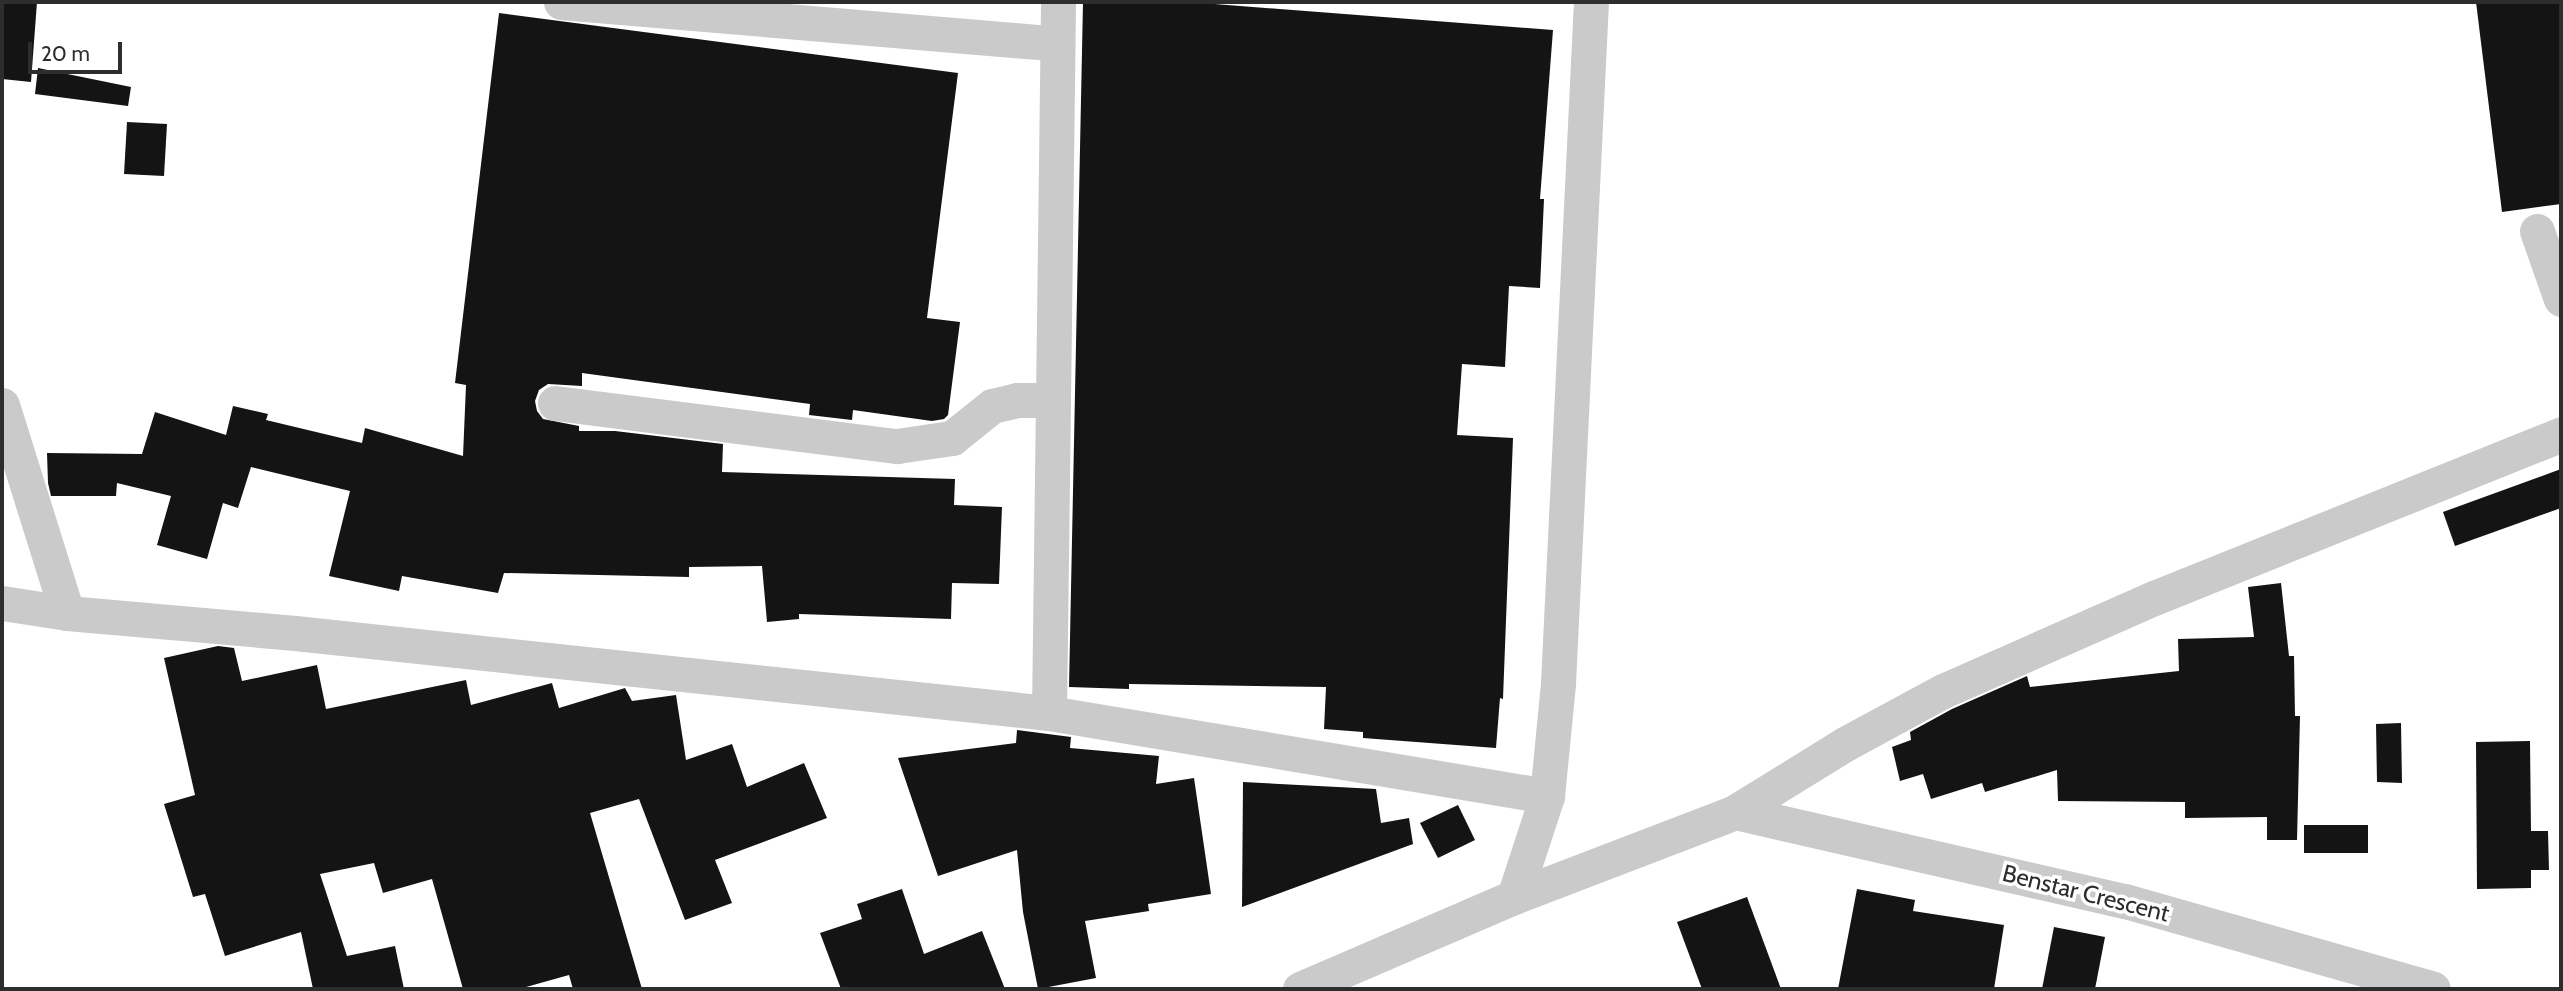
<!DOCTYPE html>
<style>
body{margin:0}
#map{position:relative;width:2563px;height:991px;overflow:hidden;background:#fff;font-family:Cabin,sans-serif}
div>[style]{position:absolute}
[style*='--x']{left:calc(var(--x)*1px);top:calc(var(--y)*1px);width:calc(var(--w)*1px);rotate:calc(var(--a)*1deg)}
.building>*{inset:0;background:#141414}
.minor>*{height:35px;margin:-17.5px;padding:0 17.5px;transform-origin:17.5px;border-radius:17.5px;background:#cacaca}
span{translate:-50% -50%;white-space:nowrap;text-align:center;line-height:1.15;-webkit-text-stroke:7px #fff;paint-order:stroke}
.street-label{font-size:24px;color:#2d2d2d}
.frame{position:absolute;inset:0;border:4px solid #2d2d2d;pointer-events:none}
.scale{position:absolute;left:28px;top:42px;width:94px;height:32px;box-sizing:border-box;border:4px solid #2d2d2d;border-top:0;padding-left:9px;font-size:21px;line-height:24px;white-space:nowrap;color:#2d2d2d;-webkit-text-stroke:5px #fff;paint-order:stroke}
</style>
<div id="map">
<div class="building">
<i style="clip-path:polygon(2px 2px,37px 2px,31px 82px,2px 79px)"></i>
<i style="clip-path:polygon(1083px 2px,1189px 2px,1553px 30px,1540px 199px,1544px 199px,1540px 288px,1509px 286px,1505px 367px,1462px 364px,1457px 435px,1513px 438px,1503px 699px,1500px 698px,1496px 748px,1363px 738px,1363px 732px,1324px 729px,1326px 687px,1129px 684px,1129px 689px,1069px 687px)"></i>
<i style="clip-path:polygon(2476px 2px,2561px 2px,2561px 204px,2502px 212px)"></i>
<i style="clip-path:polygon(499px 13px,958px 73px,927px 318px,960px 322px,948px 415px,944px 419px,932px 421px,853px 410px,852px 420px,809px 415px,810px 404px,582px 373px,582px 386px,548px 384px,539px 390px,535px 401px,537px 411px,543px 419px,579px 426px,579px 431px,615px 431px,723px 444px,722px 472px,955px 479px,954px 505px,1002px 507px,999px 584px,952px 583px,951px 619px,799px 614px,799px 619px,767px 622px,762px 566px,689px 567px,689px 577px,504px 573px,498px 593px,402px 576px,399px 591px,329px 576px,350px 491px,251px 467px,238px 508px,223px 503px,207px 559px,157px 545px,171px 496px,117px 483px,116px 496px,51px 496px,48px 483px,47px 453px,142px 454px,155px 412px,226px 435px,233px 406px,268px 414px,266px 420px,362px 443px,365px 428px,463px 456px,466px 385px,455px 383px)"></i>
<i style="clip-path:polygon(38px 68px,131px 87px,128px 106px,35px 94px)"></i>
<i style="clip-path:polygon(127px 122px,167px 124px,164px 176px,124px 174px)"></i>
<i style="clip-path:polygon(2561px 469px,2561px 508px,2455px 546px,2443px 512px)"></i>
<i style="clip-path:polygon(2281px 583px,2289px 656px,2294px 656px,2295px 716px,2300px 716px,2297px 840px,2267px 840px,2267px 817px,2185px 818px,2185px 802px,2058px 801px,2057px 770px,1985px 792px,1982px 783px,1931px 799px,1923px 774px,1900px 781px,1892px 747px,1911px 740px,1910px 732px,1952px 709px,2027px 676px,2030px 687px,2179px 671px,2178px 639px,2254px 637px,2248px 587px)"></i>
<i style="clip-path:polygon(218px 646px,234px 648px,242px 681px,317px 665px,326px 709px,466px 680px,471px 705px,552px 683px,559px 708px,625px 688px,632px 701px,676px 695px,686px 760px,732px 744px,747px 787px,804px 763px,827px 818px,715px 860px,732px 903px,685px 920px,639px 799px,590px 813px,642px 989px,573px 989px,569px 975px,519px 989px,463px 989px,432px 879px,383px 893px,374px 863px,320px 874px,347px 956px,395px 946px,404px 989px,313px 989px,301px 932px,225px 956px,205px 894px,193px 897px,164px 804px,195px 795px,164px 658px)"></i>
<i style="clip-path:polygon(2401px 723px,2402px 783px,2377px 782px,2376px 724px)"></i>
<i style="clip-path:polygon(1017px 730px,1071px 737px,1070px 748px,1159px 756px,1156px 784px,1194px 778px,1211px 894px,1148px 904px,1149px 911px,1085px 921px,1096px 978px,1038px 989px,1023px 912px,1017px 850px,938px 876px,898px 758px,1016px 743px)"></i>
<i style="clip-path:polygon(2530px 741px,2531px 831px,2548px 831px,2549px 870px,2531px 870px,2531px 888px,2477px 889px,2476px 742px)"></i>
<i style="clip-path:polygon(1243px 782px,1376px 789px,1381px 823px,1409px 818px,1413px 844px,1242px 907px)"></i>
<i style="clip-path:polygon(1458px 805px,1475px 840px,1438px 858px,1420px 823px)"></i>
<i style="clip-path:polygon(2304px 825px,2368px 825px,2368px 853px,2304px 853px)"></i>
<i style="clip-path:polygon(902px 889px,924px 954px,982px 931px,1005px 989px,841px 989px,820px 933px,862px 919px,857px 904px)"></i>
<i style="clip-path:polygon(1857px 889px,1915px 900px,1913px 911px,2004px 925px,1994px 989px,1838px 989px)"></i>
<i style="clip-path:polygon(1747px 897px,1781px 989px,1702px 989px,1677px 922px)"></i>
<i style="clip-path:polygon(2054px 927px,2105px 937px,2095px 989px,2042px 989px)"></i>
</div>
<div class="minor">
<i style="--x:561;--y:2;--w:498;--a:4.8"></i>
<i style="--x:2537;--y:231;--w:72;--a:70.6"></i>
<i style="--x:555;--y:403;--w:345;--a:7.2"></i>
<i style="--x:897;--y:446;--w:56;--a:-8.3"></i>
<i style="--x:952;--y:438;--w:51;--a:-38.7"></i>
<i style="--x:992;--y:406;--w:26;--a:-13"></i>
<i style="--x:1017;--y:400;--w:36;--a:0"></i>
<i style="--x:2;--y:405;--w:218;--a:72.6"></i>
<i style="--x:2;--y:603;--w:66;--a:8.7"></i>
<i style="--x:67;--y:613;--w:229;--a:5"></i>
<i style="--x:295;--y:633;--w:758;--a:6.06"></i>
<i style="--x:1049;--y:713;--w:505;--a:9.46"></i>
<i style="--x:1547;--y:796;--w:106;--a:108.1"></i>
<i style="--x:1049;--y:713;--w:711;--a:-89.27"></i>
<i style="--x:1547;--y:796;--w:114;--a:-84.4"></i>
<i style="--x:1558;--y:683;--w:682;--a:-87.23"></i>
<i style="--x:1735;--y:812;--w:400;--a:12.9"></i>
<i style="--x:2125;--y:901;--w:320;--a:15.9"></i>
<i style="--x:1300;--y:989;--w:233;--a:-23.3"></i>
<i style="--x:1514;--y:897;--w:237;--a:-21"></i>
<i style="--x:1735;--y:812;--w:129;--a:-31.7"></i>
<i style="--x:1845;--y:744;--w:111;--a:-28.4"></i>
<i style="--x:1943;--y:691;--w:231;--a:-23.8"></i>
<i style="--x:2154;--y:598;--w:439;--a:-21.9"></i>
</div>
<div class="street-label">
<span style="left:2086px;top:893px;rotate:14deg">Benstar Crescent</span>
</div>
<div class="frame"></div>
<div class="scale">20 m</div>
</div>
